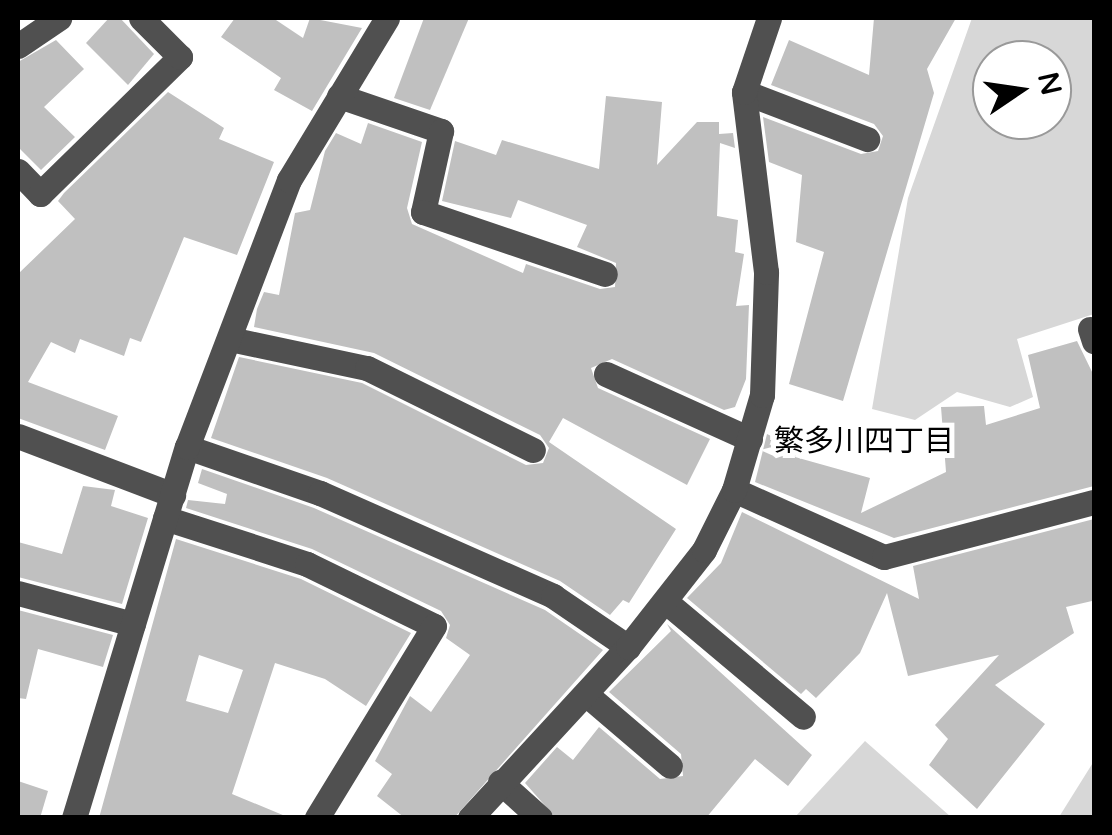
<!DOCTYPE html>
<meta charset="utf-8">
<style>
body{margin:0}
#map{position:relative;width:1112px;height:835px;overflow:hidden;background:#fff;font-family:"Varela Round","Noto Sans JP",sans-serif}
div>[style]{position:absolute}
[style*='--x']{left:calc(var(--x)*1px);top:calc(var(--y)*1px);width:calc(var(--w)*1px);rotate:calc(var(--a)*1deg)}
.green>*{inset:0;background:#d7d7d7}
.building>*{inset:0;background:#c0c0c0}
.minor>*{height:25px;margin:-12.5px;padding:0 12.5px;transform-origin:12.5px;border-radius:12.5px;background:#505050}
span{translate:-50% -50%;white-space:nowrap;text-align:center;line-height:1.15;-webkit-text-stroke:10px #fff;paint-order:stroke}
.neighbourhood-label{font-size:30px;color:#000}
.frame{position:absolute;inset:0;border:20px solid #000;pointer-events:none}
.north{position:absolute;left:972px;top:40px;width:100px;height:100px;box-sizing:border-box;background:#fff;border:2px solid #999;border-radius:50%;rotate:77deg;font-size:28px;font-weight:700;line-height:40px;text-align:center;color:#000}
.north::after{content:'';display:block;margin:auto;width:35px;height:45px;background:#000;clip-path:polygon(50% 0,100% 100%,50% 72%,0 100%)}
</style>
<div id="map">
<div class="green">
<i style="clip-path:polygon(evenodd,972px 18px,1094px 18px,1094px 314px,1017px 339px,1033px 397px,1010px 407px,957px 392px,915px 420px,872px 409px,908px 198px,972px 18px,992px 60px,1052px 60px,1052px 120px,992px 120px,992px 60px)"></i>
<i style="clip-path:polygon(865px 741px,951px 817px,795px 817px)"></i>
<i style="clip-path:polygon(1094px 761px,1094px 817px,1059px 817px)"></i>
</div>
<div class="building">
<i style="clip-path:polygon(109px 18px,120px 18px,154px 54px,128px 85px,86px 43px)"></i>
<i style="clip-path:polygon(235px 18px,273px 18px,303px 38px,310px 18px,362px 28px,312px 111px,274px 90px,281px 78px,221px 37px)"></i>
<i style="clip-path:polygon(424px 18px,469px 18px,430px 110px,394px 98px)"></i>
<i style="clip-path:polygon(874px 18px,956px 18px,927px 69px,934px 93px,843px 401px,789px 384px,824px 252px,796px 242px,802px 175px,769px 162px,763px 117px,861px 154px,878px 151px,883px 136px,874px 124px,771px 85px,789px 40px,869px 75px)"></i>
<i style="clip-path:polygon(56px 40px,84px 69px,44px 107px,75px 137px,41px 170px,18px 147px,18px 62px)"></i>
<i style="clip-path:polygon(168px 92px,224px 128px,219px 139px,274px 162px,237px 255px,184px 237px,141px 342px,130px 338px,124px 356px,80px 339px,75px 353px,51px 342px,28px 382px,118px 416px,105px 450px,18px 418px,18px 274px,75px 219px,58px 201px,64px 193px)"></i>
<i style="clip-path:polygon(606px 96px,662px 102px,657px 165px,697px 122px,719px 122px,719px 134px,733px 133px,735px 148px,720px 143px,717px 216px,738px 220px,735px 252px,744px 254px,736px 306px,749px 305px,746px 379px,735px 407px,724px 410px,612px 359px,591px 368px,598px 388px,710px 439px,687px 485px,563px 418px,549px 442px,676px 529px,629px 603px,623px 600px,610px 615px,560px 581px,327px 478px,211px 438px,239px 357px,362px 383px,526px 465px,543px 463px,549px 448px,540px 435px,374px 353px,254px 327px,257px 309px,264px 292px,279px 295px,295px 213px,310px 210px,325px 151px,336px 133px,361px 144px,368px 123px,422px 142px,407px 208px,412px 224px,523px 273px,526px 264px,600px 289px,615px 287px,616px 263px,577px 247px,587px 225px,518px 200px,511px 218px,442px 201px,455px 141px,496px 155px,502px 140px,599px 169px)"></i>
<i style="clip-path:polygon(1077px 341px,1094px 376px,1094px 486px,894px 538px,755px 482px,767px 434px,798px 449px,795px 457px,870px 478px,861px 513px,946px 472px,941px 407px,984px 406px,986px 425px,1040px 408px,1028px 355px)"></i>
<i style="clip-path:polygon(202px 469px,314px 508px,545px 610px,603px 650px,454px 818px,405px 818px,377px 796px,392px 774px,375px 761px,410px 696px,431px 712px,470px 655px,446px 638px,450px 625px,441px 611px,312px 549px,186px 508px,188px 500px,225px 504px,227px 494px,198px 483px)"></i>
<i style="clip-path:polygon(83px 486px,115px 490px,111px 506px,148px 518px,122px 604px,18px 577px,18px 542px,62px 554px)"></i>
<i style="clip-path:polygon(742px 512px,919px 599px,913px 566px,1094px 519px,1092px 601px,1066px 607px,1074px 633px,995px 685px,1045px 724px,977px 809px,929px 765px,948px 739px,935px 725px,999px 655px,908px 676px,887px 593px,860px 653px,816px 698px,806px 689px,801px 694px,687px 598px,721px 563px)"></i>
<i style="clip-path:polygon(evenodd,176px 539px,301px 579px,411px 633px,366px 706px,325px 679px,275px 663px,232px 794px,290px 818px,99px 818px,176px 539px,199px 655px,243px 670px,228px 713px,186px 701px,199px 655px)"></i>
<i style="clip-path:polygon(18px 610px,113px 635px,103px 667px,38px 649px,26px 699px,18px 698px)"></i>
<i style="clip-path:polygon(667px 624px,812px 755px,788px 786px,755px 759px,706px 818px,556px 818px,525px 783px,557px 747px,573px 760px,599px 727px,660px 779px,683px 776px,681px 754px,609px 692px,671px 631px)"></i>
<i style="clip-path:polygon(18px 781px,48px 791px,40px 818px,18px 818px)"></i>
</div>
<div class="minor">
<i style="--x:18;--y:46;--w:50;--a:-34.3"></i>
<i style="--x:744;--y:92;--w:132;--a:20.9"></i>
<i style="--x:339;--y:96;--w:108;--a:18.9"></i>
<i style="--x:441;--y:131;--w:83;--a:102.5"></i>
<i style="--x:423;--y:212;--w:192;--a:18.8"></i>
<i style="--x:18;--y:171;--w:32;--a:46"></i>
<i style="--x:40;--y:194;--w:196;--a:-44.4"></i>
<i style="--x:180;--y:57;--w:55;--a:-135"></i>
<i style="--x:1090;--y:329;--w:13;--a:72"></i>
<i style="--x:230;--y:339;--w:140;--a:12"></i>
<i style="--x:367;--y:368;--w:185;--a:26.3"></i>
<i style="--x:606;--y:374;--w:158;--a:24.3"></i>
<i style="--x:18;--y:436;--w:166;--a:20.8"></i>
<i style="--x:187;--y:447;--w:141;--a:19.1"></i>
<i style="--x:320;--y:493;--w:255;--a:23.8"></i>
<i style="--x:553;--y:596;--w:91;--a:34.2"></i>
<i style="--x:734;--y:490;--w:164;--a:24.1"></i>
<i style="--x:884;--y:557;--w:217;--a:-14.7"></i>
<i style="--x:165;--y:518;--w:149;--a:17.9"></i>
<i style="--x:307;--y:564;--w:141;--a:26"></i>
<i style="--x:434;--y:626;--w:225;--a:121.4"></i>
<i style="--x:18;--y:593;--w:119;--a:15.1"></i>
<i style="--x:665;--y:601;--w:180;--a:40"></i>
<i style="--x:587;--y:695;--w:109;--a:40.5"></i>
<i style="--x:500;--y:782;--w:54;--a:42"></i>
<i style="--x:74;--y:818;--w:388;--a:-73.1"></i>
<i style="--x:187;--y:447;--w:286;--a:-69.1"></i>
<i style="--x:289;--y:180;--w:189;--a:-58.8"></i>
<i style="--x:470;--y:818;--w:233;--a:-47.3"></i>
<i style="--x:628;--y:647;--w:123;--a:-51.9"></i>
<i style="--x:704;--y:550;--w:67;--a:-63.4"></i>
<i style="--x:734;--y:490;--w:99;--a:-73.6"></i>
<i style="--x:762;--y:395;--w:123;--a:-88.1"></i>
<i style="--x:766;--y:272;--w:181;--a:-97"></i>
<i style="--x:744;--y:92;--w:78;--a:-71.3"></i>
</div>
<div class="neighbourhood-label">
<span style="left:864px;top:442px">繁多川四丁目</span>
</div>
<div class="frame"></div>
<div class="north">N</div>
</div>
